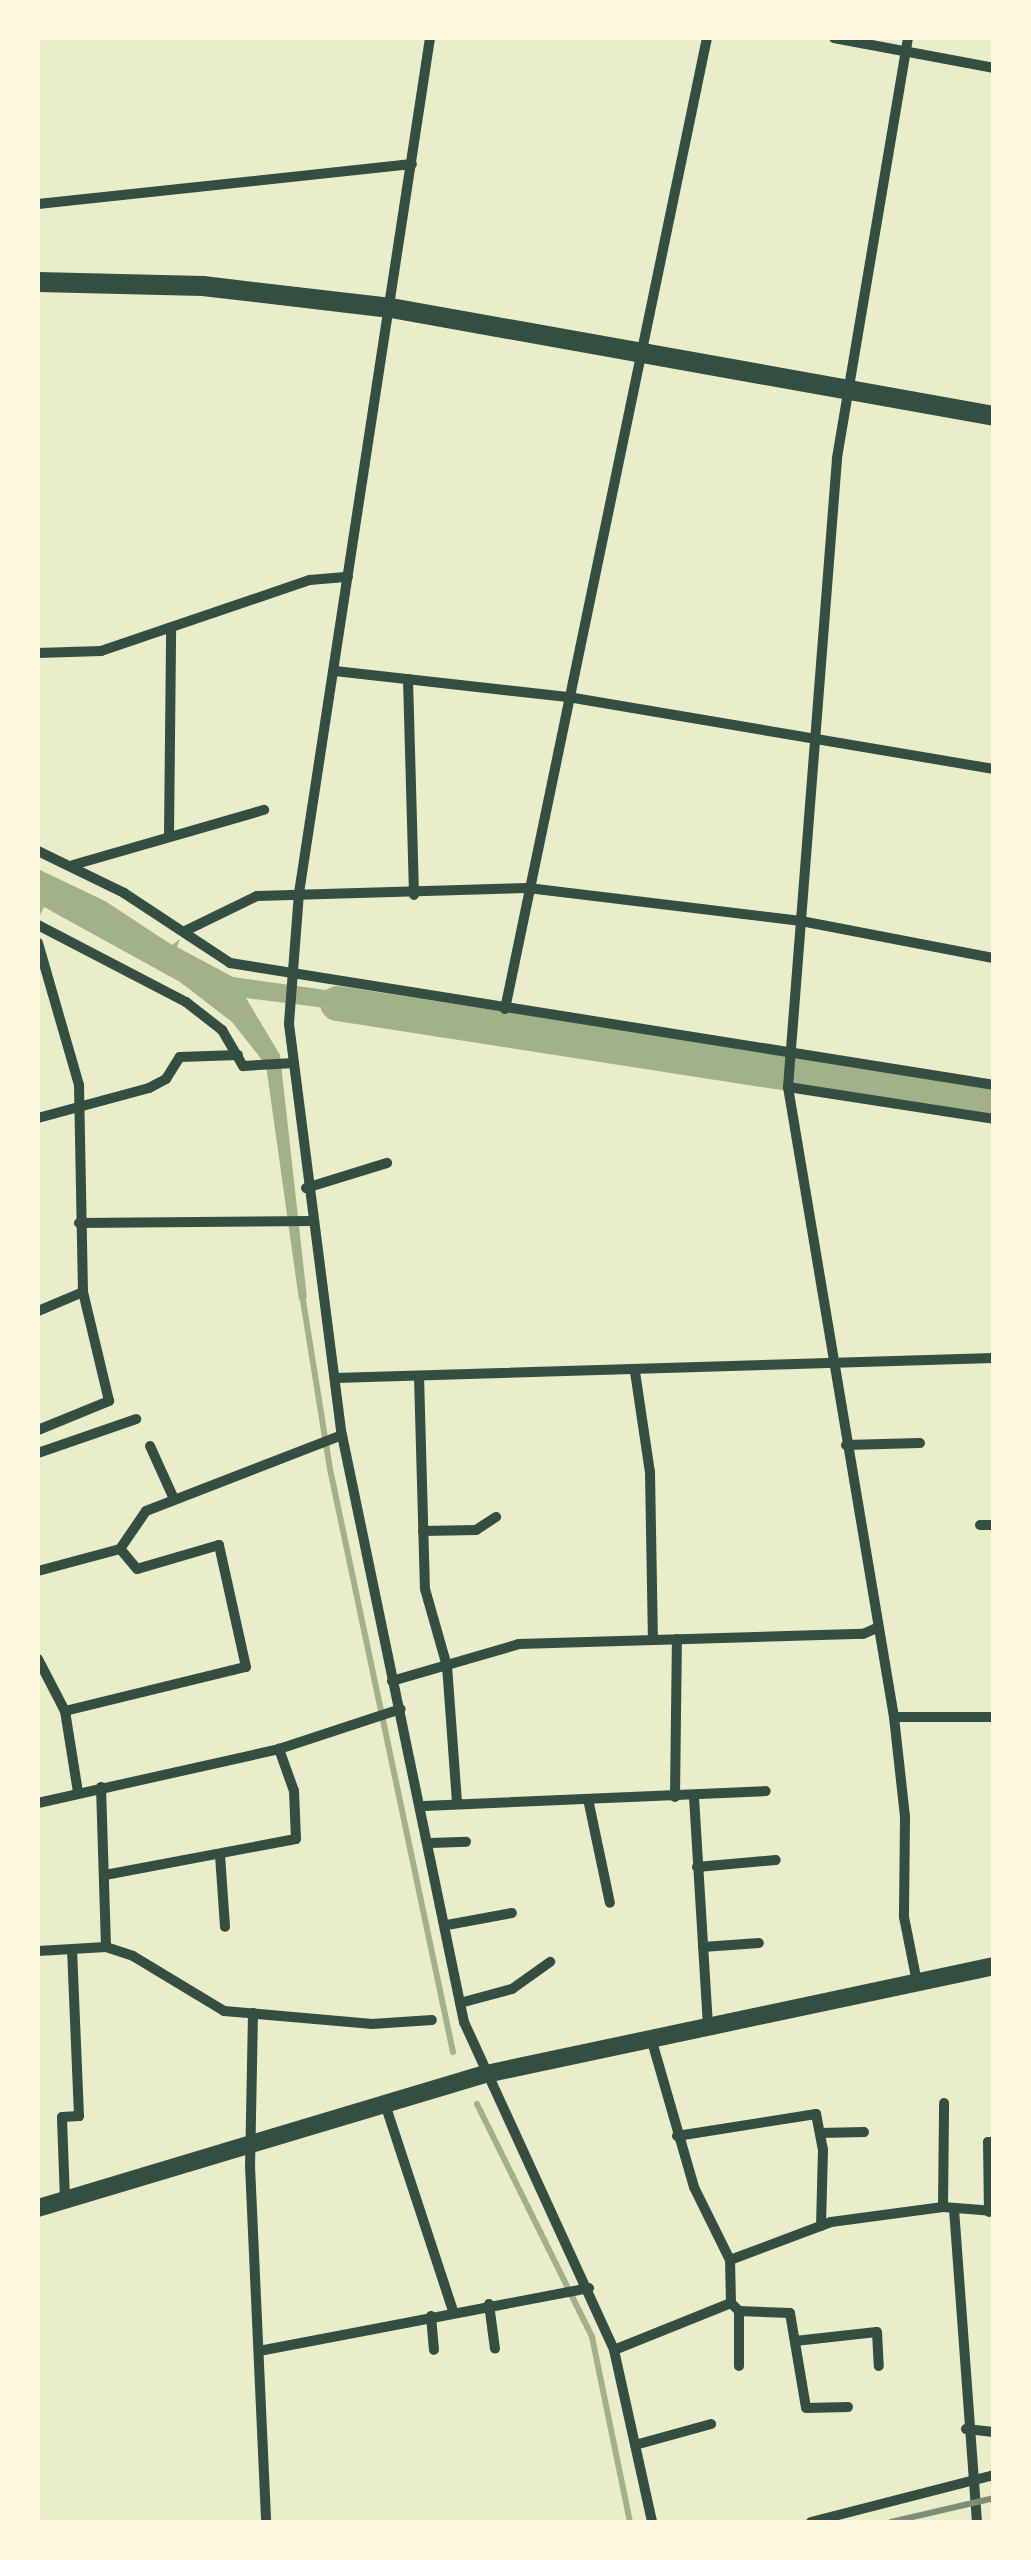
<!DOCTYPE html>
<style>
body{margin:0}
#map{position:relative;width:1031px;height:2560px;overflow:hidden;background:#e9edc9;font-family:Lora,serif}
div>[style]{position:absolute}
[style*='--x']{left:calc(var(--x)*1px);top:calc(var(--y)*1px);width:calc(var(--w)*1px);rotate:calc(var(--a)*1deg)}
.water>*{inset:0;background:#a3b18a}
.stream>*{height:6px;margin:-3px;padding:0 3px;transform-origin:3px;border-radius:3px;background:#a3b18a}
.river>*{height:35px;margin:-17.5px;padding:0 17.5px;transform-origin:17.5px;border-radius:17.5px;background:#a3b18a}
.minor>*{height:10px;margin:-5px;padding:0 5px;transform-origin:5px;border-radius:5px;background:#344e41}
.secondary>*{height:18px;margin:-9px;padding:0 9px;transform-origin:9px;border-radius:9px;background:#344e41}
.primary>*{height:20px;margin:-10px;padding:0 10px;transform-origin:10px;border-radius:10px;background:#344e41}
.rail>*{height:6px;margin:-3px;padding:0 3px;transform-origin:3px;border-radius:3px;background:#7c8e77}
span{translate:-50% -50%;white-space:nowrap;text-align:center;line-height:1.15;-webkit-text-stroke:8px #fefae0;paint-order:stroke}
.frame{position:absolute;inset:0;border:40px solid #fefae0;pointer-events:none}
</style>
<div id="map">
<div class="water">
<i style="clip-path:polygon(38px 869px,105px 901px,172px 945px,180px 939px,177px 947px,233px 977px,383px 998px,381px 1015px,246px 998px,280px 1055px,307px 1298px,299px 1300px,266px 1065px,232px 1022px,180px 982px,44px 907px,38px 919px)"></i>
</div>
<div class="stream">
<i style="--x:302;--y:1294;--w:177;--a:80.9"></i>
<i style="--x:330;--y:1469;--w:596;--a:78.09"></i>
<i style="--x:477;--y:2104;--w:260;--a:63.7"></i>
<i style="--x:592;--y:2337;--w:189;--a:78.4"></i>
</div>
<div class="river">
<i style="--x:337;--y:1003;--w:665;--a:8.82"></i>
</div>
<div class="minor">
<i style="--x:430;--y:38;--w:865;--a:98.71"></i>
<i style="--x:299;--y:893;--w:131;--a:94.4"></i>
<i style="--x:289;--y:1024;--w:414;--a:82.7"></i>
<i style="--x:342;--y:1435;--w:600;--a:78.26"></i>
<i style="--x:464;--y:2022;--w:361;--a:65.4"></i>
<i style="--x:614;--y:2350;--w:176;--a:77.5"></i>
<i style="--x:834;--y:38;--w:163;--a:10.6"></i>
<i style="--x:908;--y:38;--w:427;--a:99.6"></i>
<i style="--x:837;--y:459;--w:630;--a:94.46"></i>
<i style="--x:788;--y:1087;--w:639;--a:80.45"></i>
<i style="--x:894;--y:1717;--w:101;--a:83.7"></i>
<i style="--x:905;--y:1817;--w:100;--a:90.6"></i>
<i style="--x:904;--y:1917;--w:66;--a:78.7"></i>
<i style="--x:38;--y:204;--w:376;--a:-6.1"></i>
<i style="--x:38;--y:653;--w:63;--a:-1.8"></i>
<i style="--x:101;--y:651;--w:221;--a:-18.8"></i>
<i style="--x:310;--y:580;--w:38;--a:-5"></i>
<i style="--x:335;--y:671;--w:234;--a:6.4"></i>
<i style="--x:568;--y:697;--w:432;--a:9.6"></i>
<i style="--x:408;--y:679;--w:216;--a:88.4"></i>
<i style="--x:169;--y:834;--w:203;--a:-89.4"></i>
<i style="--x:38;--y:851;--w:96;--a:26"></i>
<i style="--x:124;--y:893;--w:127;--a:33.4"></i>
<i style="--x:230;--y:963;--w:774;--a:9.07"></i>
<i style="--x:73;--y:865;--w:199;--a:-16.1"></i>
<i style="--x:38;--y:925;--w:167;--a:27.5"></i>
<i style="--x:186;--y:1002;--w:46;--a:37.9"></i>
<i style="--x:222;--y:1030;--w:42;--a:59.7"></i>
<i style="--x:243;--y:1066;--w:51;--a:-3.4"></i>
<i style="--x:185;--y:931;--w:80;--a:-25.9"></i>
<i style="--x:257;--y:896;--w:271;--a:-1.7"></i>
<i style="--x:528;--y:888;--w:275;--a:6.9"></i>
<i style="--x:801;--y:921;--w:197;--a:10.9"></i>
<i style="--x:38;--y:943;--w:148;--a:73.9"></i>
<i style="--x:79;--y:1085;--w:207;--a:88.9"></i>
<i style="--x:83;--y:1292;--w:49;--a:157.1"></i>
<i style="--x:505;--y:1009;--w:992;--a:-78.25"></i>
<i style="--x:788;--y:1087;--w:208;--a:8.8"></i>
<i style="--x:38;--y:1118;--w:115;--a:-15.1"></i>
<i style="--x:149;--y:1088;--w:19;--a:-28"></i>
<i style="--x:166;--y:1079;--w:26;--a:-58"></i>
<i style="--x:180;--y:1057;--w:58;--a:-2"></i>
<i style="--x:306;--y:1188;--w:85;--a:-17.2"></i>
<i style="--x:79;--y:1223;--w:232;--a:-0.5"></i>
<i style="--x:635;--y:1372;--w:101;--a:81.5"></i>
<i style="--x:650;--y:1472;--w:168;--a:89"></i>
<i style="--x:419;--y:1376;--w:213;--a:88.4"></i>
<i style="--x:425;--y:1589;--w:80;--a:74.1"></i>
<i style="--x:447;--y:1666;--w:137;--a:85.8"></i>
<i style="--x:335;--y:1378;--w:659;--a:-1.74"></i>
<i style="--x:38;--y:1430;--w:77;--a:-22.2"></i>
<i style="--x:109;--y:1401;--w:112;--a:-103.4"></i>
<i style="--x:846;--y:1445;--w:74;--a:-1.5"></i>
<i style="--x:150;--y:1446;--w:58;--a:65.6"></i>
<i style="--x:38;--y:1453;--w:104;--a:-19.1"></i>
<i style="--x:980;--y:1525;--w:14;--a:0"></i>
<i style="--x:423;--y:1531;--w:53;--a:-1.1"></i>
<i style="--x:476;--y:1530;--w:24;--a:-33"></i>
<i style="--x:38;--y:1571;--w:85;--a:-15"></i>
<i style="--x:120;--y:1549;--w:46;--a:-55.6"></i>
<i style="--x:146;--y:1511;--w:210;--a:-21.2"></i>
<i style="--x:38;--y:1659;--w:59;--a:62.6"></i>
<i style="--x:65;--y:1711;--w:82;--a:80.9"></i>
<i style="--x:392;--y:1681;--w:132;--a:-16.2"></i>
<i style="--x:519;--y:1644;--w:344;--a:-1.7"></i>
<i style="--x:863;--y:1634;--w:17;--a:-24"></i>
<i style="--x:65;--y:1711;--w:186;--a:-13.7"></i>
<i style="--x:246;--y:1667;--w:125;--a:-102.5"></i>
<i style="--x:219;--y:1545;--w:85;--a:163.7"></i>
<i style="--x:137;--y:1569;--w:26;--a:-130"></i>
<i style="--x:894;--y:1717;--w:100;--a:0"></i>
<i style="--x:101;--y:1787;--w:160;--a:88.2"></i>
<i style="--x:675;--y:1797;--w:158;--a:-89.3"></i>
<i style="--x:694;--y:1797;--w:228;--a:86.5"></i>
<i style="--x:588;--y:1799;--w:106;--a:78.1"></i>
<i style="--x:38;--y:1803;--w:247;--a:-12.6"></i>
<i style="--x:279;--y:1749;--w:128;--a:-18.2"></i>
<i style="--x:424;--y:1806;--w:342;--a:-2.5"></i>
<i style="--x:431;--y:1843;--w:35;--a:-2"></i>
<i style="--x:220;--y:1855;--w:72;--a:86"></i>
<i style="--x:697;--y:1867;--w:79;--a:-5.1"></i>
<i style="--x:105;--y:1875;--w:194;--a:-10.7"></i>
<i style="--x:296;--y:1839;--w:48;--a:-92.4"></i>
<i style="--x:294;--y:1791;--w:45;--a:-109.7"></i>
<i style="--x:447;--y:1925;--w:66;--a:-10.5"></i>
<i style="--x:703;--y:1947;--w:56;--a:-4.1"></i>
<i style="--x:38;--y:1951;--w:68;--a:-3.4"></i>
<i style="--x:106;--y:1947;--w:28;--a:18"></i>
<i style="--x:133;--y:1956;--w:106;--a:31.1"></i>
<i style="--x:224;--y:2011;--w:149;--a:5"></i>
<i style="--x:372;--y:2024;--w:60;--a:-3.8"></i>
<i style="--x:460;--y:2003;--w:54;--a:-15.1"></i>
<i style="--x:512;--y:1989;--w:47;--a:-35.4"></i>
<i style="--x:253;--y:2013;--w:153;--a:91.1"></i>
<i style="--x:250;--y:2166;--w:356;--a:87.4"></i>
<i style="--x:385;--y:2104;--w:218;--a:71.8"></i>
<i style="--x:820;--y:2133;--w:44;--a:-1.3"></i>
<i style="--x:677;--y:2136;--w:141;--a:-9"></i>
<i style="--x:816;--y:2114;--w:37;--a:79"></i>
<i style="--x:823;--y:2150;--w:76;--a:91.5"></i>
<i style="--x:65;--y:2200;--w:83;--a:-92.1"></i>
<i style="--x:62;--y:2117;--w:17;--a:-3"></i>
<i style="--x:79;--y:2116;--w:166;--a:-92.4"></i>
<i style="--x:943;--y:2207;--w:104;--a:-89.4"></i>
<i style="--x:954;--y:2209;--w:314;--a:85.8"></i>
<i style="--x:989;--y:2212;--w:70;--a:-90.8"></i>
<i style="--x:988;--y:2142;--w:6;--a:0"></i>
<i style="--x:730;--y:2260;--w:108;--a:-20.6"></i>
<i style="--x:831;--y:2222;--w:113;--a:-7.6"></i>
<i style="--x:943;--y:2207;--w:51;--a:4.5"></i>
<i style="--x:731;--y:2303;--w:11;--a:45"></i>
<i style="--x:739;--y:2311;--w:51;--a:2.2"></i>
<i style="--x:790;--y:2313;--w:96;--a:80.4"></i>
<i style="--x:806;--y:2408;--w:42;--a:-1.4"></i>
<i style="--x:489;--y:2304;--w:45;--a:82.4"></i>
<i style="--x:739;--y:2311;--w:55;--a:90"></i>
<i style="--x:431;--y:2316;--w:34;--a:85"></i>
<i style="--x:795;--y:2341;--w:82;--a:-6.3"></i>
<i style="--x:877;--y:2332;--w:34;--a:87"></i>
<i style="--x:614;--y:2350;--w:126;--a:-21.9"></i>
<i style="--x:731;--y:2303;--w:43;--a:-91.3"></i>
<i style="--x:730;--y:2260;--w:81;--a:-116.3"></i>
<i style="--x:694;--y:2187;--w:155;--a:-106.1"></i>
<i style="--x:259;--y:2351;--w:336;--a:-10.8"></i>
<i style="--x:966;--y:2429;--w:28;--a:6"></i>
<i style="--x:635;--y:2445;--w:79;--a:-15.4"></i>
<i style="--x:811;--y:2522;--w:189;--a:-14.4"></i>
</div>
<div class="secondary">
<i style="--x:38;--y:2208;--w:468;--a:-16.7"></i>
<i style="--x:486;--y:2074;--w:519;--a:-12"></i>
</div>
<div class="primary">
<i style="--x:38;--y:282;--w:165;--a:1.4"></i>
<i style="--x:203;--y:286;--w:189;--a:6.7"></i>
<i style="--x:391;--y:308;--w:613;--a:10.15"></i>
</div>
<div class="rail">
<i style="--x:891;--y:2522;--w:106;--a:-13.1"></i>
</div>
<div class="frame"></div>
</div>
